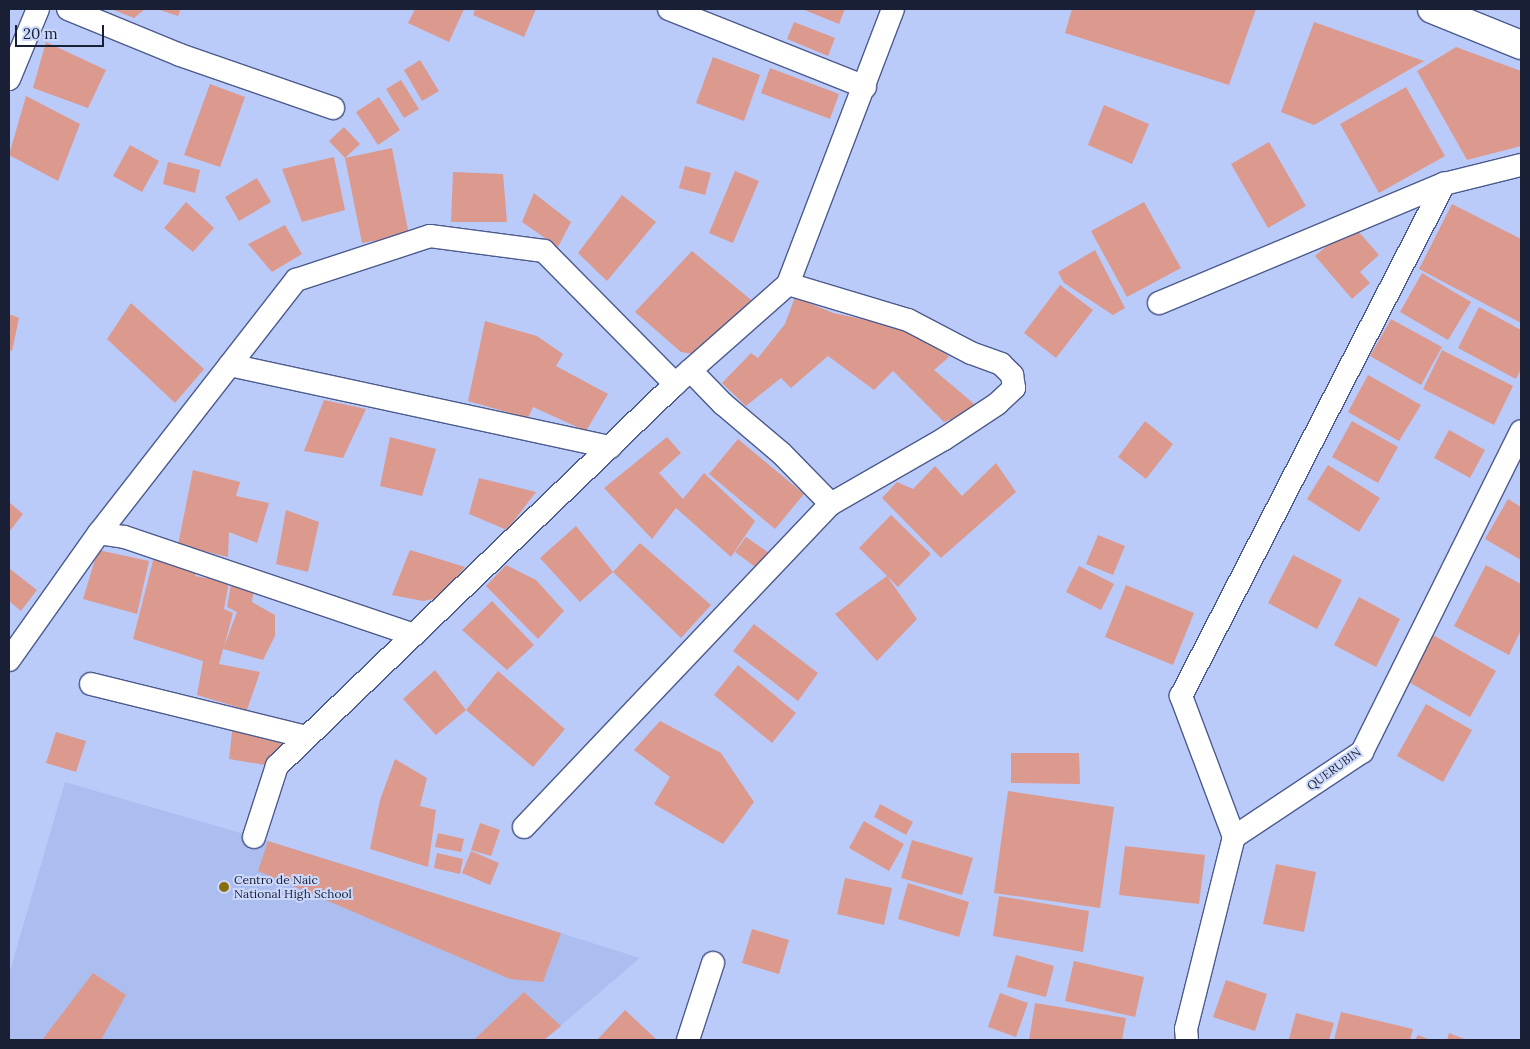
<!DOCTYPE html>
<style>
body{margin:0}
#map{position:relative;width:1530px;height:1049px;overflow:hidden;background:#bbcbf9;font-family:Lora,serif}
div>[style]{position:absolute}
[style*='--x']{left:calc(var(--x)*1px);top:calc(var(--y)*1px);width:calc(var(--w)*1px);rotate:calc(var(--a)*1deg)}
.built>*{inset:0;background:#acbef0}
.building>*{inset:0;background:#dc998e}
.roads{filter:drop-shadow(1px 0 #4c5b8d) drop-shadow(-1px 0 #4c5b8d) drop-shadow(0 1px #4c5b8d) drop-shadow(0 -1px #4c5b8d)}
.street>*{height:22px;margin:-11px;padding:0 11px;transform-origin:11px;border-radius:11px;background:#fff}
.secondary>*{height:28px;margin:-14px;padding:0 14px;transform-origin:14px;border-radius:14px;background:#fff}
.dots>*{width:14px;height:14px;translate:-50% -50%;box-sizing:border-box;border:2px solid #ccd8fb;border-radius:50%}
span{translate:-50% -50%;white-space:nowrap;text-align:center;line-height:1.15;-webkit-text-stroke:4px #ccd8fb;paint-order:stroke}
.street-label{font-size:12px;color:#192035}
.poi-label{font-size:12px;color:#192035}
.left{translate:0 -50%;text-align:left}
.frame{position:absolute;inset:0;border:10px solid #192035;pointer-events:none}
.scale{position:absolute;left:15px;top:25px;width:89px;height:22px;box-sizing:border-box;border:2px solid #192035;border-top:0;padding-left:6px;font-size:15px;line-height:18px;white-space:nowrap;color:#192035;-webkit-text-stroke:4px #ccd8fb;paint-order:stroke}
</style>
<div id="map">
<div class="built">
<i style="clip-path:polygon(65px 782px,268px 841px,640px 958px,544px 1040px,9px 1040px,9px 974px)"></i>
</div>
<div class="building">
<i style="clip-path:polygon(111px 9px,145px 9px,134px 18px)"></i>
<i style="clip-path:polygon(157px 9px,181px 9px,178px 16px)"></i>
<i style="clip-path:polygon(415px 9px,464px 9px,449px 42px,408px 23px)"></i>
<i style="clip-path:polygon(475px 9px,536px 9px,524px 37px,473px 15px)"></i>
<i style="clip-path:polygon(802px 9px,845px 9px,839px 24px)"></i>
<i style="clip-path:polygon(1072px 9px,1256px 9px,1229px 85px,1065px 33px)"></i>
<i style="clip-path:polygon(794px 22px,835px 38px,828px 56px,787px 39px)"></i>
<i style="clip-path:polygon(1314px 22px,1424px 61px,1314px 125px,1281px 112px)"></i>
<i style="clip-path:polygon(46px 42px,106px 70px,88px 108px,33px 88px)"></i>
<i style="clip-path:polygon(1456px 47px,1521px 71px,1521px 146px,1467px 160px,1417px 71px)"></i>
<i style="clip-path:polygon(713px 57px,760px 75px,744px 121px,696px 103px)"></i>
<i style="clip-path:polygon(420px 60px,439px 91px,422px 101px,404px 70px)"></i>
<i style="clip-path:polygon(770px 68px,839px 94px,830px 119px,761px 93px)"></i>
<i style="clip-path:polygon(401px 80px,419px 109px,404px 118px,386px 89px)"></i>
<i style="clip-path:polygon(210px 84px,245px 97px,220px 167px,184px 155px)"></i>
<i style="clip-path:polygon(1406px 87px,1445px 156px,1379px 193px,1340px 124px)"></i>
<i style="clip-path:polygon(26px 96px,80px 124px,58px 181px,9px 155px)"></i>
<i style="clip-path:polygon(379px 97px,400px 130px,378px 145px,356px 112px)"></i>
<i style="clip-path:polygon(1104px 105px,1149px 124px,1132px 164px,1088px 145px)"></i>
<i style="clip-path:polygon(344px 127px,360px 144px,345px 158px,392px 148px,409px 235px,362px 243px,345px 158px,329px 141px)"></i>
<i style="clip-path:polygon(1269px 142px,1306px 206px,1268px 228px,1231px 164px)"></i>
<i style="clip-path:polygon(130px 145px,159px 161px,142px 192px,113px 176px)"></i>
<i style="clip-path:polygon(334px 157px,345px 210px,302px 222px,282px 169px)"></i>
<i style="clip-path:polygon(168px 162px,200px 170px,195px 193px,163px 184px)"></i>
<i style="clip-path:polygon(685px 166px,711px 173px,705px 195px,679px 188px)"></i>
<i style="clip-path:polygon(735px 171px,759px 181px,733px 243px,709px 233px)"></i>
<i style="clip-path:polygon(453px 172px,503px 174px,507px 222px,451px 222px)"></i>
<i style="clip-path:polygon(257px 178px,271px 202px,239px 221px,225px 197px)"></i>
<i style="clip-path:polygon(534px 193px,571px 222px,558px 247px,522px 222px)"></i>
<i style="clip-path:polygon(622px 195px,656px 222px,607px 281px,578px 253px)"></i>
<i style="clip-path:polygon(186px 202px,214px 228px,193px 252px,164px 228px)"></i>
<i style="clip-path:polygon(1144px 202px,1181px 268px,1127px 297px,1091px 231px)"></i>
<i style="clip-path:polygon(1452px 204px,1521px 239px,1521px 323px,1419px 269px)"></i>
<i style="clip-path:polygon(1352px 224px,1379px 255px,1360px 272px,1370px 283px,1352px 299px,1315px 256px)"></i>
<i style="clip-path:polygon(285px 225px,302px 254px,272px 272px,248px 244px)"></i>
<i style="clip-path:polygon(1095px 250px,1125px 308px,1113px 315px,1064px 283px,1058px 272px)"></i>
<i style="clip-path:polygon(692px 251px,756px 304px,698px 355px,681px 352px,635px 312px)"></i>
<i style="clip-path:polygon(1422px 273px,1471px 302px,1448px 340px,1400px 312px)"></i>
<i style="clip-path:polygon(1060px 285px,1093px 310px,1056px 358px,1024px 333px)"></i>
<i style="clip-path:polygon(795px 297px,833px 313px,927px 333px,949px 357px,934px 370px,979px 408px,944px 422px,893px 371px,874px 390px,828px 356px,791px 388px,781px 378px,746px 406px,722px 383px,751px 353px,758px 358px,785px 324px)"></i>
<i style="clip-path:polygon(131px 303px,204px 369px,175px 403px,107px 339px)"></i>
<i style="clip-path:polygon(1479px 307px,1521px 330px,1521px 369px,1516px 379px,1458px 348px)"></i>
<i style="clip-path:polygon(9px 314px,19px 318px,12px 351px,9px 350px)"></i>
<i style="clip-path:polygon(1391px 319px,1442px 347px,1421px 385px,1370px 356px)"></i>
<i style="clip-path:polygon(485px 321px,537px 336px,563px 354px,556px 366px,608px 394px,586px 431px,533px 407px,528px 418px,468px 401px)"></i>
<i style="clip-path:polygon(1442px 350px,1513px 386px,1494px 425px,1423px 389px)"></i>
<i style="clip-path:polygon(1368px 375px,1421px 405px,1399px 441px,1348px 412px)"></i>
<i style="clip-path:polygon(324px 400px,366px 409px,343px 458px,304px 451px)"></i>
<i style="clip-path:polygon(1145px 421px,1173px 444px,1146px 479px,1118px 457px)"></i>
<i style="clip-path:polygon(1352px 421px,1398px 447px,1378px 483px,1332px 457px)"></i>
<i style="clip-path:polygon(1449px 430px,1485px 450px,1470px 478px,1434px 458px)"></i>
<i style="clip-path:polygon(390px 437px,436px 449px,422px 496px,380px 486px)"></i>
<i style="clip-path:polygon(667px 437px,681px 453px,659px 473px,683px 499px,704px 473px,755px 521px,731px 557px,676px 508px,652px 539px,604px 488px)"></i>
<i style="clip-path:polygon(738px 439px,804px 494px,775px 529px,709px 474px)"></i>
<i style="clip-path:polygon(996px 463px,1016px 492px,941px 558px,882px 498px,897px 482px,913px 489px,935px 466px,962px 496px)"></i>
<i style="clip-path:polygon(1328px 465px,1380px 498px,1359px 532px,1307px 499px)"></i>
<i style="clip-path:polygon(193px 470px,240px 482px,236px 496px,269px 503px,257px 543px,229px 532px,228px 557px,178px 545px)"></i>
<i style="clip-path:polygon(479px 478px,536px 492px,507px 530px,469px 514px)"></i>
<i style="clip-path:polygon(1508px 499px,1521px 507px,1521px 560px,1485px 539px)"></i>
<i style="clip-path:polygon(9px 502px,23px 514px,9px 532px)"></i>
<i style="clip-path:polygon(286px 510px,319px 522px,308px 572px,276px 564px)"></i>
<i style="clip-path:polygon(891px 515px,931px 554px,898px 587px,887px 576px,917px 619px,877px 661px,835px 614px,887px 576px,859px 548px)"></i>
<i style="clip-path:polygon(576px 526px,613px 572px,580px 602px,540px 558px)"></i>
<i style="clip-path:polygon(1098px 535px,1125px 546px,1113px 575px,1086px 564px)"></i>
<i style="clip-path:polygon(746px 537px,769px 553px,758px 569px,735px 552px)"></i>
<i style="clip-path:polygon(640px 543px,711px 605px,681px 638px,613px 572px)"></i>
<i style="clip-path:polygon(98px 550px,149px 561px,137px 614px,83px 599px)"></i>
<i style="clip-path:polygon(410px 550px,465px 567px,439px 598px,423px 601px,392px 595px)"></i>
<i style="clip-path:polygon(1293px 555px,1342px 580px,1317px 629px,1268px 603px)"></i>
<i style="clip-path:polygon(154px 557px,198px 566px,195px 576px,229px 582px,224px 609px,233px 613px,224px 647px,237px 612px,227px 607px,232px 578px,254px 587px,252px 602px,275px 615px,275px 636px,263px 660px,223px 649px,219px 664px,260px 672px,247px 710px,197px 695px,203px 661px,133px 639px)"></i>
<i style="clip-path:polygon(506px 565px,536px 580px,564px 611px,538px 639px,486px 586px)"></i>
<i style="clip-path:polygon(1486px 565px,1521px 584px,1521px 630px,1509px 655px,1454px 626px)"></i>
<i style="clip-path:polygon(1079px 566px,1114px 584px,1101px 610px,1066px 592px)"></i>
<i style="clip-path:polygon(10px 569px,37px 590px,21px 611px,9px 601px)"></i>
<i style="clip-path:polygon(1126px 585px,1194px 613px,1173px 665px,1105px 637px)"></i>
<i style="clip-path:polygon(1359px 597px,1400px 619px,1376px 667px,1334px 645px)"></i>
<i style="clip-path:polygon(492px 601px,534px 645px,507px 670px,462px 630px)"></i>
<i style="clip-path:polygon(754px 624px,818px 673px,798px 701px,733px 651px)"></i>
<i style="clip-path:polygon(1433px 635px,1496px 671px,1470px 717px,1407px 681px)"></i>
<i style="clip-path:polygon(738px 665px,796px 713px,772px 743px,714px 695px)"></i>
<i style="clip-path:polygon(435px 670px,466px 710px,436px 735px,403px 699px)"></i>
<i style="clip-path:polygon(498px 671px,565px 729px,533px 767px,466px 710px)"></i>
<i style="clip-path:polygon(1426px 704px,1472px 730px,1443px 782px,1397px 756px)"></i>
<i style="clip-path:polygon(660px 721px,721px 753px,754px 802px,723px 844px,654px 804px,670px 777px,634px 750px)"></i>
<i style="clip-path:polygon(233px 724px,296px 739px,266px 765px,229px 759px)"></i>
<i style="clip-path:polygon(56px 732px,86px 741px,76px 772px,46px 763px)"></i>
<i style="clip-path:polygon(1011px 753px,1079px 753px,1080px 784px,1011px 783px)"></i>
<i style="clip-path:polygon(395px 759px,427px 778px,420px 806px,436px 810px,428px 867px,370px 849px,380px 800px)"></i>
<i style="clip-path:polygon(1008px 791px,1114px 807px,1100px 908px,994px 893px)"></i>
<i style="clip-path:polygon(880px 804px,913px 822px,906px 835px,874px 817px)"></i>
<i style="clip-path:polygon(864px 821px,904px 844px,889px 871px,849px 848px)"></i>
<i style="clip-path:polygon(480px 823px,500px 830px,491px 856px,471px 850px)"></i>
<i style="clip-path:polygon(438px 833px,464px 839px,461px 852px,435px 847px)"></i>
<i style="clip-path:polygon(912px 840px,973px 858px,962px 895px,901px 878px)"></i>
<i style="clip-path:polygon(268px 841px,561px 933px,543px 982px,510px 979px,258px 871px)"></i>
<i style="clip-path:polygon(1125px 846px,1205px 855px,1199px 904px,1119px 895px)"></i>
<i style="clip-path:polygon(471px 851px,499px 863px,490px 885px,462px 873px)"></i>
<i style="clip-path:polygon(437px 853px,463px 859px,460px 874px,434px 868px)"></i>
<i style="clip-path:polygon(1276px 864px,1316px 872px,1304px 932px,1263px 924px)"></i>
<i style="clip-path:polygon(845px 878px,892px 888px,884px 925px,837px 914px)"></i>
<i style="clip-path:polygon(908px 883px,969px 902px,959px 937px,898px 919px)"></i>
<i style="clip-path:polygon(999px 896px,1089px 911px,1083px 952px,993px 936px)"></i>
<i style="clip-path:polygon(752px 929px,789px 940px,779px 974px,742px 963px)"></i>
<i style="clip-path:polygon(1016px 955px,1054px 966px,1046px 997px,1007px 987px)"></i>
<i style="clip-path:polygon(1074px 961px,1144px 977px,1135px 1017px,1065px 1001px)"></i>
<i style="clip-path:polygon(93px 973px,126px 995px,101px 1040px,42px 1040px)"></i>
<i style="clip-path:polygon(1226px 980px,1267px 994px,1255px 1031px,1213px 1017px)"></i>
<i style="clip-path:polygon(524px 992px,561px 1026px,544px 1040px,474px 1040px)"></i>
<i style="clip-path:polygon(1000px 993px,1028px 1003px,1016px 1037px,988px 1027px)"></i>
<i style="clip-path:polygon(1035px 1003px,1126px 1018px,1122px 1040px,1029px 1040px)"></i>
<i style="clip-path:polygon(625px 1010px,657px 1040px,597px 1040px)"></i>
<i style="clip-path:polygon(1341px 1012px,1413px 1029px,1410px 1040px,1334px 1040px)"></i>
<i style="clip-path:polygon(1296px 1013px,1334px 1023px,1329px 1040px,1289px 1039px)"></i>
<i style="clip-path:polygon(1449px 1033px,1467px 1040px,1447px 1040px)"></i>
<i style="clip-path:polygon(1418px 1035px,1431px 1040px,1415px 1040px)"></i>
</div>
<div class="roads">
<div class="street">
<i style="--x:68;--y:9;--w:121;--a:22.3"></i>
<i style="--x:180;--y:55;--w:162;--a:19.1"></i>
<i style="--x:669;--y:9;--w:211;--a:21.7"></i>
<i style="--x:9;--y:79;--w:76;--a:-67.5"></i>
<i style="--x:788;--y:284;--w:125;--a:16.7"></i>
<i style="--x:908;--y:320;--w:71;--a:27.6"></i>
<i style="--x:971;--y:353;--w:32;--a:20"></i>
<i style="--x:1001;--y:364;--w:16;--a:45"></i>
<i style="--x:1012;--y:375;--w:13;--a:81"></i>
<i style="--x:1014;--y:388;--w:23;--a:137"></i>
<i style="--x:997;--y:404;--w:64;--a:146.6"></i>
<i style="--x:944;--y:439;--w:130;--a:150.1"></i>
<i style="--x:1159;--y:303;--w:309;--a:-22.7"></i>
<i style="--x:1444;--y:184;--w:79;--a:-13.9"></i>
<i style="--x:230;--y:365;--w:389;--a:12.2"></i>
<i style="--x:414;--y:635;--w:306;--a:-161.3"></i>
<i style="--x:124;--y:537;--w:25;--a:-171"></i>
<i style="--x:99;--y:533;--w:321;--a:-52.1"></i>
<i style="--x:296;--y:280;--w:141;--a:-18.2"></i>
<i style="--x:430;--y:236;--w:115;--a:7.5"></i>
<i style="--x:544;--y:251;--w:187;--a:45.4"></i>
<i style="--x:9;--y:660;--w:156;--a:-54.7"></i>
<i style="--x:91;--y:684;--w:222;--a:13.8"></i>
<i style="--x:524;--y:827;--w:446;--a:-46.5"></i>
<i style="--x:831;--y:504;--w:71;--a:-134.4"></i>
<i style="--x:781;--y:453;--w:76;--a:-139.8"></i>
<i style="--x:723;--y:404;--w:47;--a:-134.1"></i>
<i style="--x:254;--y:837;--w:75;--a:-72.1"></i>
<i style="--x:277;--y:766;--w:552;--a:-43.82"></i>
<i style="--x:675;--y:384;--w:151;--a:-41.5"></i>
<i style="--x:788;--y:284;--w:294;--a:-69.1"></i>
<i style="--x:1234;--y:837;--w:151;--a:-110.6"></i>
<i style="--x:1181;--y:696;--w:576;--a:-62.81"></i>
<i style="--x:688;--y:1040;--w:81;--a:-72"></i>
<i style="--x:1187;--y:1040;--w:11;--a:-95"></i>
<i style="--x:1186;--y:1029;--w:198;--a:-76"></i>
<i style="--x:1234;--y:837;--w:154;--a:-33.6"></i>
<i style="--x:1362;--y:752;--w:358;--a:-63.6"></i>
</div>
<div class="secondary">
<i style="--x:1432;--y:9;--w:96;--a:22"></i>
</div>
</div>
<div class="dots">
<i style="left:224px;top:887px;background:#896d0c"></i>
</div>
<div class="street-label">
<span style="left:1334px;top:769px;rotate:-36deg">QUERUBIN</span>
</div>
<div class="poi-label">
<span class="left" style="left:234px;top:887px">Centro de Naic<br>National High School</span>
</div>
<div class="frame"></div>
<div class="scale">20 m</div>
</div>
